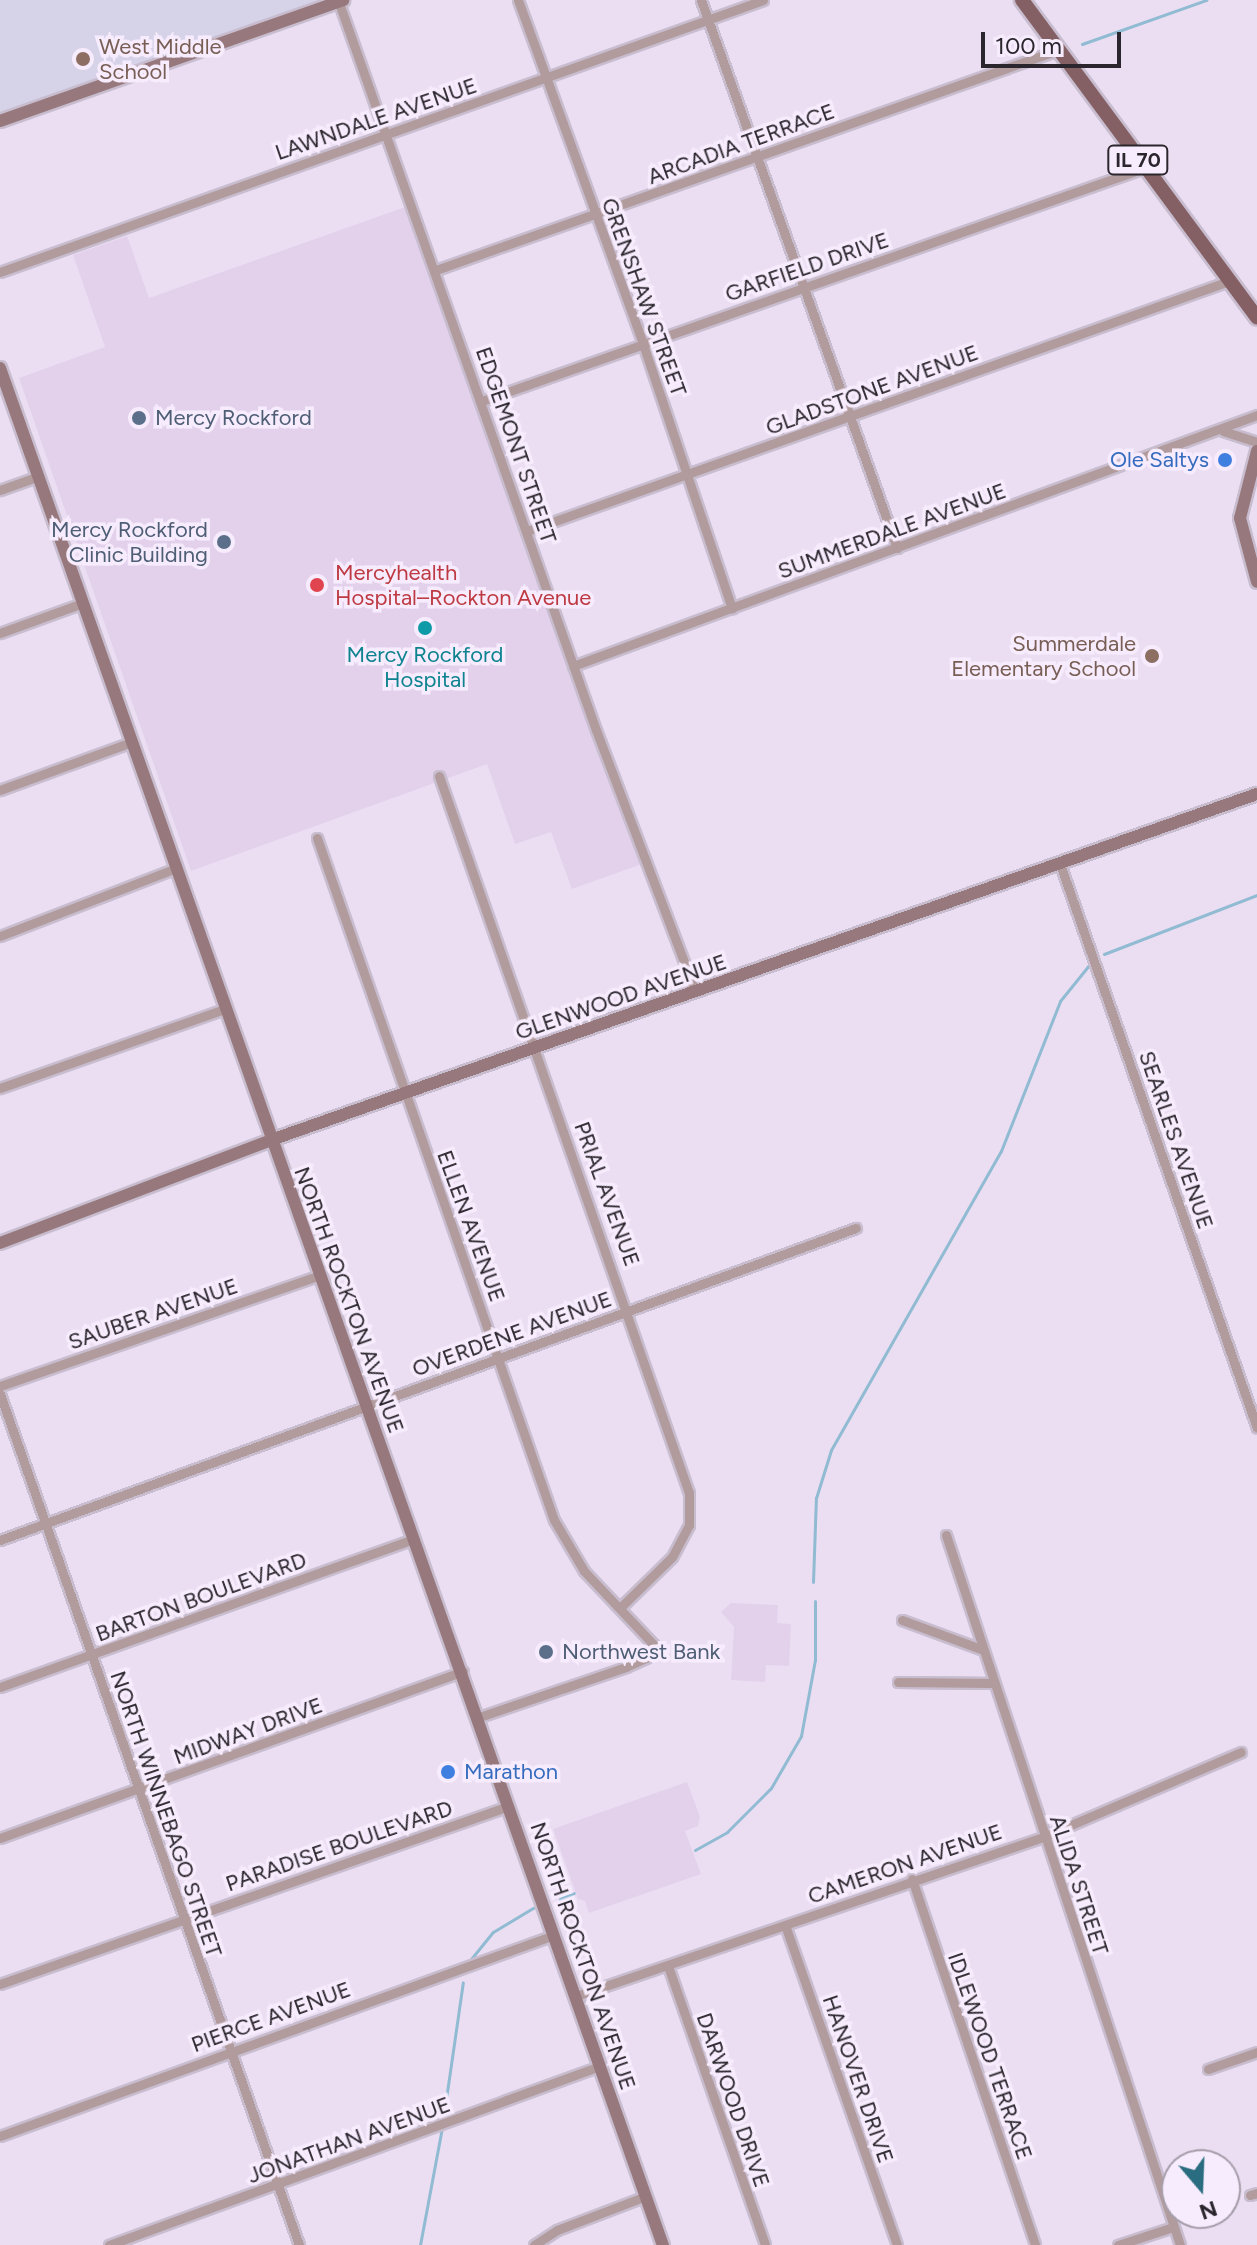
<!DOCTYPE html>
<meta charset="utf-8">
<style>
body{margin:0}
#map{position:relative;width:1257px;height:2245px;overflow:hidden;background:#ebdef2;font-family:Figtree,sans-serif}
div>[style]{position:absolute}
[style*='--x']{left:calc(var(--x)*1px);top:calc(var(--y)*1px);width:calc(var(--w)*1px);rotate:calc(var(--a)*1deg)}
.built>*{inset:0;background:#e3d1ec}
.education>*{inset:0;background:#d6d2e8}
.stream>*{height:3px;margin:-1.5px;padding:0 1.5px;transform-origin:1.5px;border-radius:1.5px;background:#90bbd2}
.roads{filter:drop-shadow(2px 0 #c8bdcf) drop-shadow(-2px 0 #c8bdcf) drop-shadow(0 2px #c8bdcf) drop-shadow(0 -2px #c8bdcf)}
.street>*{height:9px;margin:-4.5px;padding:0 4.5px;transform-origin:4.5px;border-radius:4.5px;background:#b19b9d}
.secondary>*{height:12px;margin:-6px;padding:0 6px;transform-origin:6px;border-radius:6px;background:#97787c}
.primary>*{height:14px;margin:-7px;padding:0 7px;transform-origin:7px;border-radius:7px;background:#845f64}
.dots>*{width:22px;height:22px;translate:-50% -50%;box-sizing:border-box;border:4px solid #f7ecfd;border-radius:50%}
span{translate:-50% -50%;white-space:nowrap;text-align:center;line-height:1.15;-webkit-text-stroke:7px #f7ecfd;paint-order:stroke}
.shield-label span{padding:2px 6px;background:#f7ecfd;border:2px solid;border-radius:6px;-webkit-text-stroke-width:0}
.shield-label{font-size:20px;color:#2b262d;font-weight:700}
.education-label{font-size:22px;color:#785e54}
.left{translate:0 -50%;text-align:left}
.right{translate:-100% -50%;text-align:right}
.street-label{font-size:22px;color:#2b262d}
.service-label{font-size:22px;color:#4e5e75}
.shop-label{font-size:22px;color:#366cbe}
.health-label{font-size:22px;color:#be3a42}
.culture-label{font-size:22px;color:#0d838f}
.north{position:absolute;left:1161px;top:2149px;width:80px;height:80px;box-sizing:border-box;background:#f7ecfd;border:2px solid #a59daa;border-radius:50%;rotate:161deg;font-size:22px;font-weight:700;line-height:32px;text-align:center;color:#2b262d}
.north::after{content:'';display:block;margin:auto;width:28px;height:36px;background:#2b6d80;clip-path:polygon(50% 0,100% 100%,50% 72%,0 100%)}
.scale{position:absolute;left:981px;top:32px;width:140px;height:36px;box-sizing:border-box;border:4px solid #2b262d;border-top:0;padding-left:10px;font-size:24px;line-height:28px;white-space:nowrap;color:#2b262d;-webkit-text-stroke:6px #f7ecfd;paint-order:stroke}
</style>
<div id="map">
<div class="built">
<i style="clip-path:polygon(408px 206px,642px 864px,572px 889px,551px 832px,515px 844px,487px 764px,191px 871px,19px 378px,105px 347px,73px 255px,127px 236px,149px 298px)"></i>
<i style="clip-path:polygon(731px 1603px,778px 1605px,777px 1623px,791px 1624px,789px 1666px,766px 1665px,765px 1682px,731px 1680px,734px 1627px,721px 1612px)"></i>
<i style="clip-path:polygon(687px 1782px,700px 1817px,698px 1826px,685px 1831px,701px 1874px,589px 1913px,585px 1901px,578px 1899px,553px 1829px)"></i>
</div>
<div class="education">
<i style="clip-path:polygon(0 0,332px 0,0 118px)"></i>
</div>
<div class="stream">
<i style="--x:1082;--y:44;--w:132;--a:-19.5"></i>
<i style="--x:1104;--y:954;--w:164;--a:-21.1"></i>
<i style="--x:813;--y:1582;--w:84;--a:-88"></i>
<i style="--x:816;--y:1498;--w:50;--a:-72.6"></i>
<i style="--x:831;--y:1450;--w:344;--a:-60.4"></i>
<i style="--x:1001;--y:1151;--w:161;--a:-68.5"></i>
<i style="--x:1060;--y:1001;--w:46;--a:-51.1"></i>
<i style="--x:695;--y:1850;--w:37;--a:-29"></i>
<i style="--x:727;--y:1832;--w:62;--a:-45"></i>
<i style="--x:771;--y:1788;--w:60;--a:-60"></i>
<i style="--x:801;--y:1736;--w:77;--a:-79.6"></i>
<i style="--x:815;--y:1660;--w:59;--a:-90"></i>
<i style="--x:560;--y:1899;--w:15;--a:-23"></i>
<i style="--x:471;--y:1959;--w:35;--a:-51"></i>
<i style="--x:493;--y:1932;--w:47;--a:-31"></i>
<i style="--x:443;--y:2120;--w:139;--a:-81.8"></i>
<i style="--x:420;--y:2245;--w:120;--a:-79.4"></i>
</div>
<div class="roads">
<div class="street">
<i style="--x:338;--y:0;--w:774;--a:70.54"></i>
<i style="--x:596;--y:730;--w:279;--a:69.2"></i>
<i style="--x:518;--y:0;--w:366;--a:70"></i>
<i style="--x:643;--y:344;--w:279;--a:71.4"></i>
<i style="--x:701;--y:0;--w:582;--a:70.32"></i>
<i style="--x:436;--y:270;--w:660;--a:-19.48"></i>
<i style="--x:0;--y:272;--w:810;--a:-19.62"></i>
<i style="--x:482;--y:401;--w:702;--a:-19.39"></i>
<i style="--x:1223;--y:431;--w:36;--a:18"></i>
<i style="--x:0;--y:490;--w:41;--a:-19.7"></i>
<i style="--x:527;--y:531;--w:745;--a:-19.6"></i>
<i style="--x:0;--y:633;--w:88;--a:-19.9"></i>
<i style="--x:573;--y:666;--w:729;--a:-20.15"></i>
<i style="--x:439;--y:776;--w:759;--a:70.78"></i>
<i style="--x:689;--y:1493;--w:32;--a:90"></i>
<i style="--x:689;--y:1525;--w:36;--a:118"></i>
<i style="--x:672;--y:1557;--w:73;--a:135.6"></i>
<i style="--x:0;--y:790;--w:140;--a:-20"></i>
<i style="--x:317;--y:838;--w:722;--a:70.84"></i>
<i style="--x:554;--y:1520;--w:59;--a:59.5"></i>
<i style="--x:584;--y:1571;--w:102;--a:46.6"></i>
<i style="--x:654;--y:1645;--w:15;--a:122"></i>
<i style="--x:646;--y:1658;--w:22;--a:156"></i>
<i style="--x:626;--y:1667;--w:155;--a:161.2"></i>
<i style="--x:1060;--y:864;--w:597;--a:70.75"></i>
<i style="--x:0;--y:936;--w:189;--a:-21.1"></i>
<i style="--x:0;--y:1088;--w:238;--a:-19.4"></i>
<i style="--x:0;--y:1386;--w:336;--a:-19.1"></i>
<i style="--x:0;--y:1394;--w:902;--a:70.64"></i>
<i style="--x:946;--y:1535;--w:748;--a:71.76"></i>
<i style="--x:0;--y:1540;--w:911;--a:-20.03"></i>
<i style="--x:902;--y:1620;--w:84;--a:20.2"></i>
<i style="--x:898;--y:1682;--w:96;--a:0.6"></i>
<i style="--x:0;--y:1687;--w:440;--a:-19.7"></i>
<i style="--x:0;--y:1838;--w:492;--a:-19.8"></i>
<i style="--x:912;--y:1879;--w:386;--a:71.4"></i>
<i style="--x:785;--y:1925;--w:339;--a:70.7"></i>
<i style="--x:668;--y:1966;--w:295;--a:70.8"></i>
<i style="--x:0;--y:1984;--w:539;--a:-19.28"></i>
<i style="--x:576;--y:1996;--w:496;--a:-18.8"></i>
<i style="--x:1045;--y:1836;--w:213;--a:-23.2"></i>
<i style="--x:1208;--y:2069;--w:52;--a:-19.1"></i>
<i style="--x:0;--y:2136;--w:589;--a:-19.94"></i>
<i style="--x:1250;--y:2195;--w:7;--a:-16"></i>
<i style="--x:109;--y:2245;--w:523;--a:-20.03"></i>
<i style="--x:534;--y:2245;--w:27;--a:-33"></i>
<i style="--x:557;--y:2230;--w:95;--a:-20.9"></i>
<i style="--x:1118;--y:2245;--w:58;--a:-18.1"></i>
</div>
<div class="secondary">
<i style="--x:0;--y:121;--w:364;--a:-19.4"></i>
<i style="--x:0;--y:368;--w:1991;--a:70.55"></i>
<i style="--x:1257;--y:451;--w:69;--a:104.2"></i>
<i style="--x:1240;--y:518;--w:66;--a:75.1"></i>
<i style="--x:0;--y:1243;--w:290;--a:-20.8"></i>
<i style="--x:271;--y:1140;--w:1045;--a:-19.34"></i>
</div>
<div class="primary">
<i style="--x:1022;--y:0;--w:395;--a:53.5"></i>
</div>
</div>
<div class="dots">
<i style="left:83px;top:59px;background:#8d6e63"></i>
<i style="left:139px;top:418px;background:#5c6f8a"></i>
<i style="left:1225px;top:460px;background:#3f7fe0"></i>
<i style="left:224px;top:542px;background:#5c6f8a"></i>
<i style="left:317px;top:585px;background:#e0444e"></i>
<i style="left:425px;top:628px;background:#0f9aa8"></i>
<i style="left:1152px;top:656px;background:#8d6e63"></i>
<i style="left:546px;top:1652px;background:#5c6f8a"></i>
<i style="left:448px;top:1772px;background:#3f7fe0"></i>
</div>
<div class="shield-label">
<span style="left:1138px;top:160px">IL 70</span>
</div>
<div class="education-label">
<span class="left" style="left:99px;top:59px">West Middle<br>School</span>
<span class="right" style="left:1136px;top:656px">Summerdale<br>Elementary School</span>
</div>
<div class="street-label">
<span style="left:376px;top:119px;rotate:-19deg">LAWNDALE AVENUE</span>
<span style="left:741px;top:144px;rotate:-20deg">ARCADIA TERRACE</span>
<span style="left:807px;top:267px;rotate:-19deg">GARFIELD DRIVE</span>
<span style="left:644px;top:297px;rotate:70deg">GRENSHAW STREET</span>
<span style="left:872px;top:390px;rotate:-20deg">GLADSTONE AVENUE</span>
<span style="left:516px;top:445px;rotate:71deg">EDGEMONT STREET</span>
<span style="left:892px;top:531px;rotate:-20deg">SUMMERDALE AVENUE</span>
<span style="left:621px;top:997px;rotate:-19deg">GLENWOOD AVENUE</span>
<span style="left:1176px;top:1140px;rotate:71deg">SEARLES AVENUE</span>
<span style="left:607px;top:1194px;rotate:70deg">PRIAL AVENUE</span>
<span style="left:471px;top:1226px;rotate:70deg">ELLEN AVENUE</span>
<span style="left:349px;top:1300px;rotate:70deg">NORTH ROCKTON AVENUE</span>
<span style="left:153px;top:1314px;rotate:-19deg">SAUBER AVENUE</span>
<span style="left:512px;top:1334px;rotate:-20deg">OVERDENE AVENUE</span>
<span style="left:201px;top:1597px;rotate:-20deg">BARTON BOULEVARD</span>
<span style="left:248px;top:1731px;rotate:-20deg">MIDWAY DRIVE</span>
<span style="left:166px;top:1814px;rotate:71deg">NORTH WINNEBAGO STREET</span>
<span style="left:339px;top:1846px;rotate:-19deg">PARADISE BOULEVARD</span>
<span style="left:905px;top:1864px;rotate:-19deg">CAMERON AVENUE</span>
<span style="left:1079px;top:1885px;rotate:72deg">ALIDA STREET</span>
<span style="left:583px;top:1956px;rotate:71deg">NORTH ROCKTON AVENUE</span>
<span style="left:271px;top:2017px;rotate:-20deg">PIERCE AVENUE</span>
<span style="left:990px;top:2056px;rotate:71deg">IDLEWOOD TERRACE</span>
<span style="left:858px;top:2079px;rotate:71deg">HANOVER DRIVE</span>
<span style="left:733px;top:2100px;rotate:71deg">DARWOOD DRIVE</span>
<span style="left:349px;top:2140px;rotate:-20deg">JONATHAN AVENUE</span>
</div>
<div class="service-label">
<span class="left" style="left:155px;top:418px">Mercy Rockford</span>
<span class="right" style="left:208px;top:542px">Mercy Rockford<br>Clinic Building</span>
<span class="left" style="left:562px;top:1652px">Northwest Bank</span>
</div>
<div class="shop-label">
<span class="right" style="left:1209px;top:460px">Ole Saltys</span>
<span class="left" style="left:464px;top:1772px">Marathon</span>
</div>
<div class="health-label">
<span class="left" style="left:335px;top:585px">Mercyhealth<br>Hospital–Rockton Avenue</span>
</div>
<div class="culture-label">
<span style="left:425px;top:667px">Mercy Rockford<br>Hospital</span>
</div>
<div class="north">N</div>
<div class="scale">100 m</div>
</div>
